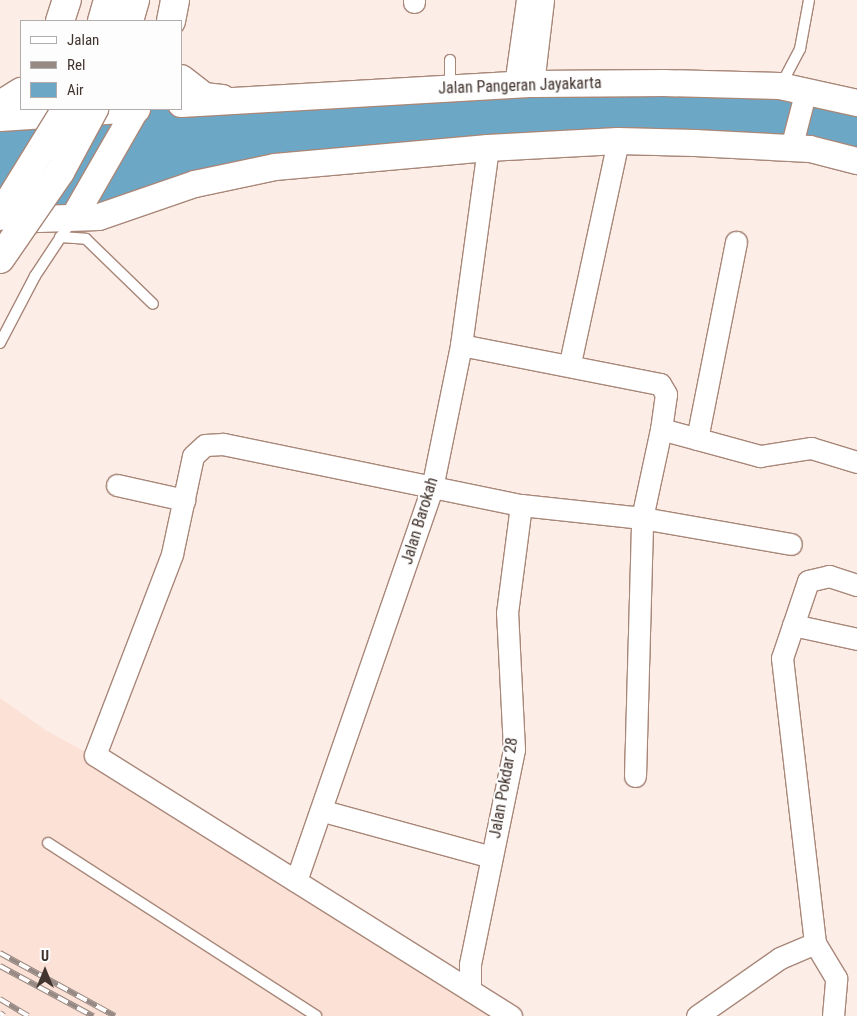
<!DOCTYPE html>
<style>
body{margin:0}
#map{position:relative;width:857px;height:1016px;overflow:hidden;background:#fcede7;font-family:"Roboto Condensed",sans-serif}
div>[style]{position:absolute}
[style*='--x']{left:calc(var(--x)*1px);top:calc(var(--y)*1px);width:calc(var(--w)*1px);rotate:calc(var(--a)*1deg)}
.built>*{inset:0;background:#fce1d6}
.water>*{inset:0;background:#6da7c6}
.roads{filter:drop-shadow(1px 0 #a88779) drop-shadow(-1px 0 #a88779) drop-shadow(0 1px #a88779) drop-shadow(0 -1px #a88779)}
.service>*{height:10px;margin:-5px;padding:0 5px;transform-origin:5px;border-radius:5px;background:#fff}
.minor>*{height:21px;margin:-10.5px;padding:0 10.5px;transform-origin:10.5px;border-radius:10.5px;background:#fff}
.tertiary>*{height:26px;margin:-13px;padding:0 13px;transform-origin:13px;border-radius:13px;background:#fff}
.primary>*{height:28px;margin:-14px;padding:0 14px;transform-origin:14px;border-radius:14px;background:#fff}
.rail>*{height:5.5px;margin-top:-2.75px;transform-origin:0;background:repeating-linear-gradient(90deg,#fdfdfd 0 11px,#978983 0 22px);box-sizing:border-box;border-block:1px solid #978983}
.bridges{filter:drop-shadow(1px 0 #a88779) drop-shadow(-1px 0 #a88779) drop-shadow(0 1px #a88779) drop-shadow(0 -1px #a88779)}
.primary-bridge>*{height:28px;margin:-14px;padding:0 14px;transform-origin:14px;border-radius:14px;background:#fff}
span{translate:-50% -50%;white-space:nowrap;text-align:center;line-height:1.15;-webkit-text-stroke:4px #fdfdfd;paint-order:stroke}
.street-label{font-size:16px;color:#42342e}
.legend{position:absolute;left:20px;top:20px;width:162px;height:90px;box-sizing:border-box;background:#fdfdfd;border:1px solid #b2adaa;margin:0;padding:6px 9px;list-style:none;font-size:15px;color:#42342e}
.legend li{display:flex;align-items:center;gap:10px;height:25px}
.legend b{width:25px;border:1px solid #b2adaa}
.north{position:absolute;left:20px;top:946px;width:50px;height:50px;-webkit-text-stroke:4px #fdfdfd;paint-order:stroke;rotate:0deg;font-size:14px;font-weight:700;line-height:20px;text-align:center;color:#42342e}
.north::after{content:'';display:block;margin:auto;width:18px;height:22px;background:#42342e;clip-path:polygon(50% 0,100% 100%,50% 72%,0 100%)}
</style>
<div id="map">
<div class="built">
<i style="clip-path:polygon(0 698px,47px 731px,207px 818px,512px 1016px,0 1016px)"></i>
</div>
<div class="water">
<i style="clip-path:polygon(515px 85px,857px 103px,857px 161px,488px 148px,0 220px,0 120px)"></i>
</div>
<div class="roads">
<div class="service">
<i style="--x:450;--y:60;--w:28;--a:90"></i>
<i style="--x:781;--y:85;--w:41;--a:-62.2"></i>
<i style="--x:800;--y:49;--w:50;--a:-79.6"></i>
<i style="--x:60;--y:237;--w:26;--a:4"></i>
<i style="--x:86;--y:239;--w:93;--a:44.1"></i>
<i style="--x:0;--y:343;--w:76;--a:-62.4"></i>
<i style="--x:35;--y:276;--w:67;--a:-56.5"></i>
<i style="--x:48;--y:843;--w:319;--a:32.8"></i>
</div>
<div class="minor">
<i style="--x:414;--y:2;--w:2;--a:-90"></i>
<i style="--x:533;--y:84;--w:85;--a:-83.2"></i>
<i style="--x:515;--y:85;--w:86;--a:-82"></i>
<i style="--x:791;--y:148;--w:60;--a:-75.5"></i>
<i style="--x:461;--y:345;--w:203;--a:11.1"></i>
<i style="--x:660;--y:384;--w:12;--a:59"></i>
<i style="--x:666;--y:394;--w:35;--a:98"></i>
<i style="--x:570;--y:363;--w:227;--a:-77.8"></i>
<i style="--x:697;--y:439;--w:201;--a:-78.8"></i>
<i style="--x:117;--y:485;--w:69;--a:12.6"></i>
<i style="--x:793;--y:625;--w:66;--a:12.3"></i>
<i style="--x:635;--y:776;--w:258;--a:-88.4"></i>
<i style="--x:642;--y:518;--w:151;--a:9.9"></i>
<i style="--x:323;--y:811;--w:174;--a:15.3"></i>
<i style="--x:296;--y:881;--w:416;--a:-70.9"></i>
<i style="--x:432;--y:488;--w:146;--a:-78.5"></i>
<i style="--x:461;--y:345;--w:199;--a:-82.2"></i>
<i style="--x:470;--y:990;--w:26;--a:-90"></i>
<i style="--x:470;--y:964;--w:219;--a:-78.4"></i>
<i style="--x:514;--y:749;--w:136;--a:-92.9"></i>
<i style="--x:507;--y:613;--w:109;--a:-82.6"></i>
<i style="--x:511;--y:1016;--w:491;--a:-147.9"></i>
<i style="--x:95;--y:755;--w:215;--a:-69"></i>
<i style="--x:172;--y:554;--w:100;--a:-77.9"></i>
<i style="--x:193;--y:456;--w:16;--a:-43"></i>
<i style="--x:205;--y:445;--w:18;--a:-3"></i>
<i style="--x:223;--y:444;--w:304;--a:11.6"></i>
<i style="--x:521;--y:505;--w:122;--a:6.1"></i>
<i style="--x:642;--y:518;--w:91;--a:-77.9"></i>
<i style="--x:661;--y:429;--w:103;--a:15.3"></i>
<i style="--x:760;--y:456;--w:52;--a:-8.9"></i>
<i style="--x:811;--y:448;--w:48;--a:16.9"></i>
<i style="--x:697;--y:1016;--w:101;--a:-34.9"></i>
<i style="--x:780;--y:958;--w:38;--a:-23"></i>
<i style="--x:833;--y:1016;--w:38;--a:-85"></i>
<i style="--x:836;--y:978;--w:41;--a:-121"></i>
<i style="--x:815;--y:943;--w:287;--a:-96.6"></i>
<i style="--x:782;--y:658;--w:81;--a:-71.3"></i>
<i style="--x:808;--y:581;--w:22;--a:-13"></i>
<i style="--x:829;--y:576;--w:29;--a:18"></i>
</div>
<div class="tertiary">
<i style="--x:181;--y:104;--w:353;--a:-3.3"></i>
<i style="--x:533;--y:84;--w:131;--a:-0.4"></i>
<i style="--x:664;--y:83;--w:116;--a:1.5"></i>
<i style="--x:780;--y:86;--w:79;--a:12.4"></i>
<i style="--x:0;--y:118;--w:137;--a:-3.8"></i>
<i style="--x:74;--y:217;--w:125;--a:-60.1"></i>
<i style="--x:8;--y:220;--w:91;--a:-1.9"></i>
<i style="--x:99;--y:217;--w:102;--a:-19"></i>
<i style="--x:195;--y:184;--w:82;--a:-12"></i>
<i style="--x:275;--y:167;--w:214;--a:-5.1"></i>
<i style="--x:488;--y:148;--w:130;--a:-3.1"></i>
<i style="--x:618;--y:141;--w:77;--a:1.5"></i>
<i style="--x:695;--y:143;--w:115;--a:3"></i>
<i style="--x:810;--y:149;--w:49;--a:14.3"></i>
</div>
<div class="primary">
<i style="--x:60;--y:21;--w:22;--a:-72"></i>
<i style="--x:102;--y:21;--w:22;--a:-74"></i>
<i style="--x:129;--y:21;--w:22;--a:-74"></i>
<i style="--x:171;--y:21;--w:21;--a:-79"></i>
<i style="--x:181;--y:79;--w:29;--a:38"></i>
<i style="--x:204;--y:97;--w:18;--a:6"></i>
<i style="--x:0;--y:105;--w:25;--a:-32"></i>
<i style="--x:134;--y:109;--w:2;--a:0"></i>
</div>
</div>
<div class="rail">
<i style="--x:0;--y:953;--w:131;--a:28.7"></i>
<i style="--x:0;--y:966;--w:106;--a:28.3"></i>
<i style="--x:0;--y:999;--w:33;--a:31"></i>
<i style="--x:0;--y:1013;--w:5;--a:37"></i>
</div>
<div class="bridges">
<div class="primary-bridge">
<i style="--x:0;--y:216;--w:126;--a:-58.3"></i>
<i style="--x:0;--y:259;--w:106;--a:-55.4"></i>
<i style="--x:60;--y:172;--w:72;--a:-61.6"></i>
</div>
</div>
<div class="street-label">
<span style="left:520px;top:86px;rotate:-2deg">Jalan Pangeran Jayakarta</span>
<span style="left:420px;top:521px;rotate:-73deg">Jalan Barokah</span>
<span style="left:504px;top:788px;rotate:-80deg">Jalan Pokdar 28</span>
</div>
<ul class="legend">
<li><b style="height:6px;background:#fff"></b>Jalan</li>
<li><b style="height:6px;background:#978983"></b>Rel</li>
<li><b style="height:14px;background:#6da7c6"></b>Air</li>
</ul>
<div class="north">U</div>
</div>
